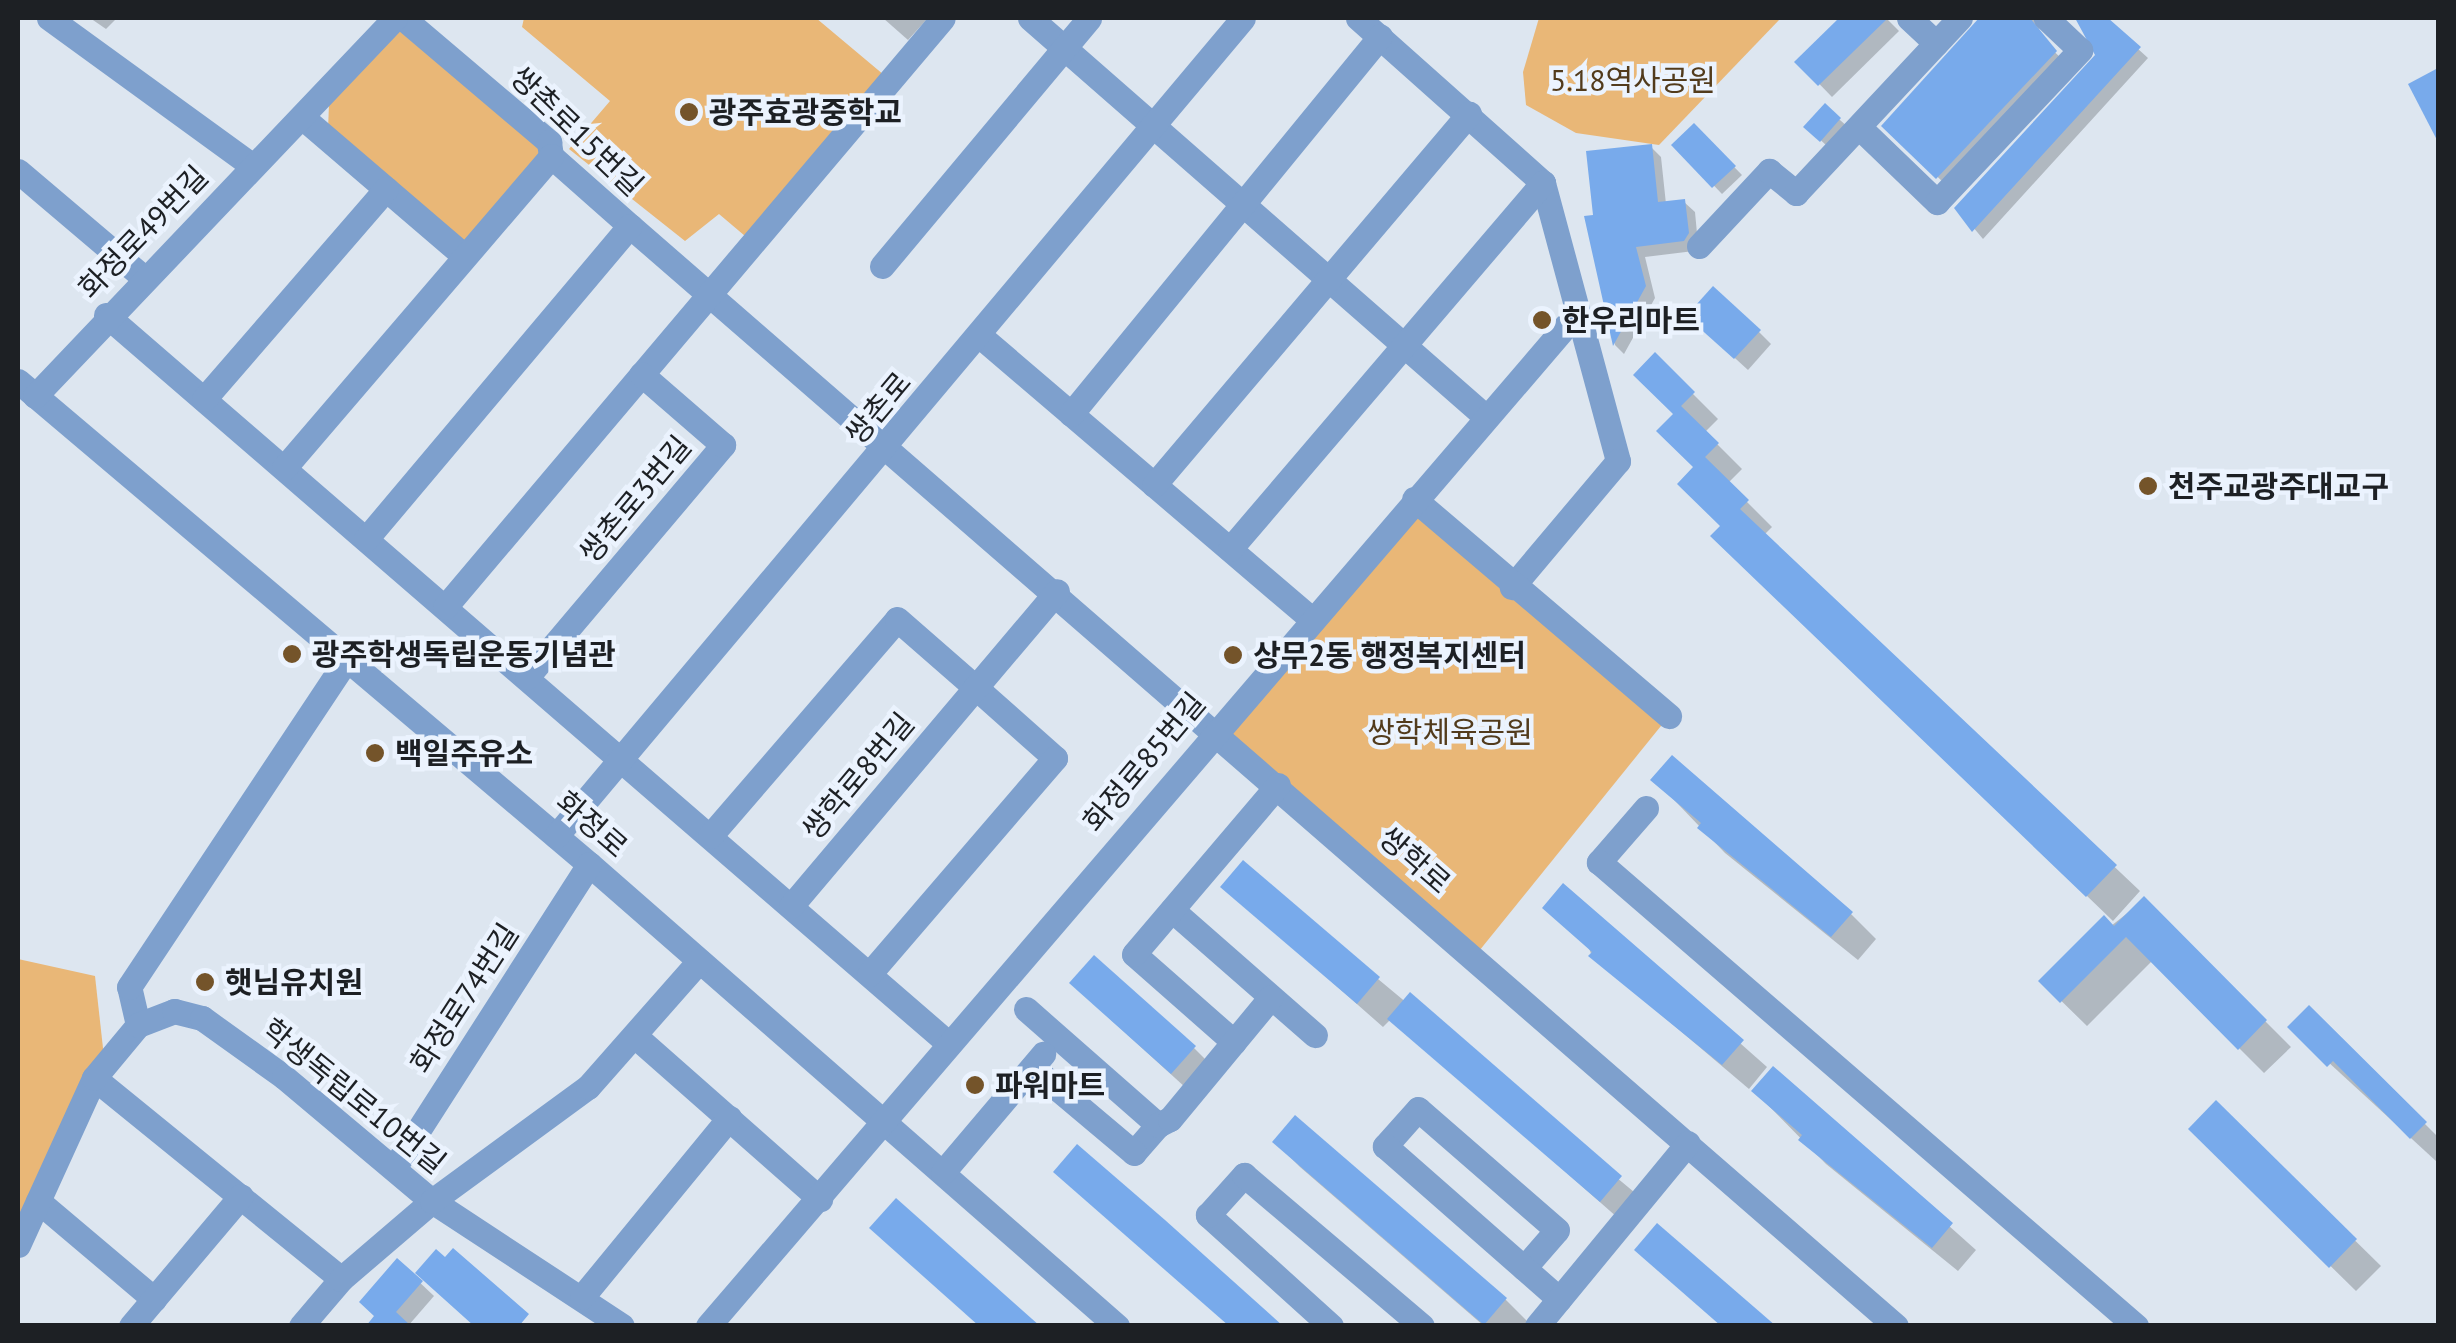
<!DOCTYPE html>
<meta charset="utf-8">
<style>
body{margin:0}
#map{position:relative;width:2456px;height:1343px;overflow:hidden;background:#dde6f0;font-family:"PT Sans","Noto Sans KR",sans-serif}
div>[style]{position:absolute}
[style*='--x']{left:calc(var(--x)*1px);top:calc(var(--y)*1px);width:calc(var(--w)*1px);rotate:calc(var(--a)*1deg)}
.green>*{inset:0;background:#e9b777}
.shadow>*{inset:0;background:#0003}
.building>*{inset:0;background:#78aaeb}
.minor>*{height:25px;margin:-12.5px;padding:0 12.5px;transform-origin:12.5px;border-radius:12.5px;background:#7ea0cd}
.dots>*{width:28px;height:28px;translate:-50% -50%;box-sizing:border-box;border:5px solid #ebf3fe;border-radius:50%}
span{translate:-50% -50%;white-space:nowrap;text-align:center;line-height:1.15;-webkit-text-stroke:9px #ebf3fe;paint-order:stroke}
.park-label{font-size:30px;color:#523b1c}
.poi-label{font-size:30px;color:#1d2024;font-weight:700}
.left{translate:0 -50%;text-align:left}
.street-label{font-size:30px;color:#1d2024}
.frame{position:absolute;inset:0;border:20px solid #1d2024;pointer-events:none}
</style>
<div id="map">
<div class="green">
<i style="clip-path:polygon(524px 18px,816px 18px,884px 75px,745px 236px,719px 214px,685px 241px,569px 149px,610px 101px,522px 27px)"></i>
<i style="clip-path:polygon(1539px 18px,1781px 18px,1659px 145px,1576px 133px,1526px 105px,1523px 72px)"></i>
<i style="clip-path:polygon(404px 25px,545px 149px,467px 241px,455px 241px,328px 130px,329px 104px)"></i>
<i style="clip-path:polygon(1414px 499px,1669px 716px,1475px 956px,1214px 728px)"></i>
<i style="clip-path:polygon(18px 959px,95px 976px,104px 1057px,18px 1245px)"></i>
</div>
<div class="shadow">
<i style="clip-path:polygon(90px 18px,117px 18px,106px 29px)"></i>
<i style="clip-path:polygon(883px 18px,928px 18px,908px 40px)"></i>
<i style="clip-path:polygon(1842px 18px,1886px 18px,1899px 31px,1832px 97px,1798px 62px)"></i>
<i style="clip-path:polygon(1981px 18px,2037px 18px,2041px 39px,2063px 60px,1946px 185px,1885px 126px)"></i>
<i style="clip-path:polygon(2079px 18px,2104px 18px,2148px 58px,1983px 239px,1957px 208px,2095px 62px,2098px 44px)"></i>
<i style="clip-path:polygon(1825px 107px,1848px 127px,1829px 148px,1807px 127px)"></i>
<i style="clip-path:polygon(1694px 126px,1742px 175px,1722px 194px,1675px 145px)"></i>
<i style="clip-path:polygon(1651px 147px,1661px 157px,1666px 204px,1684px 202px,1695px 212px,1698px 244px,1694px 251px,1645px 257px,1655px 298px,1624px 354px,1615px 345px,1587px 218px,1595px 217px)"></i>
<i style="clip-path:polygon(1702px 328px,1759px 332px,1771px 344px,1748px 370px)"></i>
<i style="clip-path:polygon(1655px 356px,1718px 419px,1705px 432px,1742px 469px,1728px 483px,1772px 527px,1764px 535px,2140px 891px,2113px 921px,1739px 561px)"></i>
<i style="clip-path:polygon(1654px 779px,1851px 914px,1876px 939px,1858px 960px,1725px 853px)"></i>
<i style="clip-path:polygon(1224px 887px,1378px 979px,1646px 1202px,1626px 1225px,1391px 1019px,1383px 1027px)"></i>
<i style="clip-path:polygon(1564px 887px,1767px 1067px,1749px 1089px,1592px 956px)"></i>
<i style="clip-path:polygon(2144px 900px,2291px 1047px,2264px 1073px,2152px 961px,2087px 1026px,2041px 981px)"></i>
<i style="clip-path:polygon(1098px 1008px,1194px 1048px,1219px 1073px,1197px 1098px)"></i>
<i style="clip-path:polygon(2309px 1008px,2438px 1137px,2437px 1162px,2290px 1027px)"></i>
<i style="clip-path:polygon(1773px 1069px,1976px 1250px,1958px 1271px,1826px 1164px,1754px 1091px)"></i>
<i style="clip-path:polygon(2216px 1104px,2381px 1266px,2356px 1291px,2191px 1129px)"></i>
<i style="clip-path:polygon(1295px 1119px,1506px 1300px,1531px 1325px,1484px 1326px,1300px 1167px,1275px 1142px)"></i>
<i style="clip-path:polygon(398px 1262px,434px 1296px,408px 1326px,377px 1316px)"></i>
</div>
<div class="building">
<i style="clip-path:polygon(1839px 18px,1888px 18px,1818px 86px,1794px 62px)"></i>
<i style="clip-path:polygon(1979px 18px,2030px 18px,2057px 51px,1936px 179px,1881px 126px)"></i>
<i style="clip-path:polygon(2075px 18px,2108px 18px,2141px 47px,1972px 232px,1954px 208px,2095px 55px)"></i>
<i style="clip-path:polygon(2438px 68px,2438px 142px,2408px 84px)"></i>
<i style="clip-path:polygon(1825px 103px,1841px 118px,1820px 142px,1803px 127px)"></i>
<i style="clip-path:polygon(1694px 123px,1736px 166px,1712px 188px,1671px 145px)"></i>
<i style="clip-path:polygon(1652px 144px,1658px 202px,1685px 199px,1689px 233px,1684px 241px,1636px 247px,1646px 286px,1613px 346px,1584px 216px,1593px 215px,1586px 151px)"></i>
<i style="clip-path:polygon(1713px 286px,1761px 330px,1734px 359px,1686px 316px)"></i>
<i style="clip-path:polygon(1655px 352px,1695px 392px,1681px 406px,1719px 443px,1705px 457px,1749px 500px,1740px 509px,2117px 865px,2086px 897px,1710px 536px,1720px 526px,1677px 484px,1693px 467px,1656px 431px,1673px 414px,1633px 375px)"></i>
<i style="clip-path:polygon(1672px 755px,1853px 912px,1831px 937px,1697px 828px,1701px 823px,1650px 780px)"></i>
<i style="clip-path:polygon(1243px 860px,1380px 977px,1357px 1004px,1220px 887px)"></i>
<i style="clip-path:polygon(1563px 883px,1744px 1040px,1722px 1065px,1588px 956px,1592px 952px,1542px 908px)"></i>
<i style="clip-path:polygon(2144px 896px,2267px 1020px,2238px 1050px,2126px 937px,2060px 1003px,2038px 981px,2104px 915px,2114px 926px)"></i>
<i style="clip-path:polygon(1094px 955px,1196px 1046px,1171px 1074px,1069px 983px)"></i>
<i style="clip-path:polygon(1410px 992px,1622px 1176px,1600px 1202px,1387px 1019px)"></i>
<i style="clip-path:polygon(2309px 1005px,2427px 1122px,2410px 1139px,2333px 1061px,2327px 1067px,2287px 1027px)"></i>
<i style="clip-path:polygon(1773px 1066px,1953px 1223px,1932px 1248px,1798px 1140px,1802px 1135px,1751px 1091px)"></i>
<i style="clip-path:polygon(2216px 1100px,2357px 1239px,2329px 1268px,2188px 1129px)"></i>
<i style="clip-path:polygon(1295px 1115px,1507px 1298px,1484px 1325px,1272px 1142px)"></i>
<i style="clip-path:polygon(1077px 1144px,1165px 1220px,1283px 1326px,1229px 1326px,1053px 1172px)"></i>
<i style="clip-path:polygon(896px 1198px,1040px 1326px,979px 1326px,869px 1228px)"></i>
<i style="clip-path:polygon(1657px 1223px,1776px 1326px,1721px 1326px,1634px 1250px)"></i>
<i style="clip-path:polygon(453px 1248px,529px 1314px,519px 1326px,474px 1326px,415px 1273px,436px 1249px,445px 1257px)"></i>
<i style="clip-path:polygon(397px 1258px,423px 1281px,396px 1312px,411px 1326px,366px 1326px,374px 1316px,359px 1302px)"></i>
</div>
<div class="minor">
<i style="--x:49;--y:18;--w:252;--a:36"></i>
<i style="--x:403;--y:18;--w:192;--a:40.3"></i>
<i style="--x:549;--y:142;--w:14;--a:82"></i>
<i style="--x:551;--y:156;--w:106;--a:41.5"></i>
<i style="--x:630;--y:226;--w:1677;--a:40.99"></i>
<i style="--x:1030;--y:18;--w:606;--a:41.19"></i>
<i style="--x:1358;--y:18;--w:248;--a:41.7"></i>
<i style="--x:1543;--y:183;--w:288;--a:74.9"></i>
<i style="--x:1618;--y:461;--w:165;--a:130.1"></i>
<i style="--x:1909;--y:18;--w:37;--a:43"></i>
<i style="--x:302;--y:117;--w:213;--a:40.6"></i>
<i style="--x:1860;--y:128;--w:107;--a:43.9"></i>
<i style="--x:1937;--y:202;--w:209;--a:-46.7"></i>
<i style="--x:2080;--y:50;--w:47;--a:-136.7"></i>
<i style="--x:18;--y:171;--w:162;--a:40.3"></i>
<i style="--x:1699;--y:246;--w:103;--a:-47"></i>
<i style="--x:1769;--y:171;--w:35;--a:39"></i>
<i style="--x:1796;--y:193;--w:240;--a:-46.9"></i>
<i style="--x:882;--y:266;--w:323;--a:-50.1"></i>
<i style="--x:106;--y:315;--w:1114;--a:40.85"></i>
<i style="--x:980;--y:336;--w:434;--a:40.5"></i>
<i style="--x:18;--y:381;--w:748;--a:40.23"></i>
<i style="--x:589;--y:864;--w:702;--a:41.19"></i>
<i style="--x:35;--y:396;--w:522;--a:-46.4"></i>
<i style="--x:204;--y:399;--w:278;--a:-49.1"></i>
<i style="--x:1071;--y:414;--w:488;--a:-50.7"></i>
<i style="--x:284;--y:468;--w:411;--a:-49.4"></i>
<i style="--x:1154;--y:485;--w:487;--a:-49.7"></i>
<i style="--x:1414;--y:499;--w:335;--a:40.4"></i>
<i style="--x:366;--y:539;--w:409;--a:-49.9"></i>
<i style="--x:1230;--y:549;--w:482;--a:-49.5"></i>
<i style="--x:445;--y:607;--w:771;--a:-49.79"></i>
<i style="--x:527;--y:677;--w:304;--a:-49.8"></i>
<i style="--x:723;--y:445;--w:108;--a:-139.1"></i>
<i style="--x:1646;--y:808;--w:72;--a:131"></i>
<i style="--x:1599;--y:862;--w:710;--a:40.83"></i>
<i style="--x:556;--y:836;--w:1068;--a:-49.97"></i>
<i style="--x:710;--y:836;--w:286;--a:-49.2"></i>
<i style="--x:897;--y:619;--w:103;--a:41.1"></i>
<i style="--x:975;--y:687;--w:107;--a:41.6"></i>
<i style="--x:1055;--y:758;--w:285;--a:130.7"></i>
<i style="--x:791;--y:906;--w:412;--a:-49.8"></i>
<i style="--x:1172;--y:910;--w:190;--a:41.2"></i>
<i style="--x:1026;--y:1009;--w:176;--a:41.3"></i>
<i style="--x:1158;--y:1125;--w:37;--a:131"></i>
<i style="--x:1134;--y:1153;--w:133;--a:-139.9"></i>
<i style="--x:138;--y:1025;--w:39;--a:-103"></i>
<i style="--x:129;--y:987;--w:394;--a:-56.4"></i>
<i style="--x:635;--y:1036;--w:247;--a:41.4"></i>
<i style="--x:1234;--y:1042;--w:133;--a:-138.7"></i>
<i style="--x:1134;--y:954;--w:222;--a:-49.6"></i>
<i style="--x:94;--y:1078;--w:318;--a:39.1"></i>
<i style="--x:1158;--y:1125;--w:13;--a:-27"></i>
<i style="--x:1170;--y:1119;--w:158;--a:-50.4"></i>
<i style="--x:394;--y:1168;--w:361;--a:-57.3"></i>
<i style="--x:943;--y:1172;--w:155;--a:-49.7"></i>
<i style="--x:38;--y:1201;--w:152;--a:40.2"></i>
<i style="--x:18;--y:1245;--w:183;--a:-65.5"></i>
<i style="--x:94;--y:1078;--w:69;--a:-50.3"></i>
<i style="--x:138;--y:1025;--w:39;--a:-21"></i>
<i style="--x:174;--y:1011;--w:29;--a:14"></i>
<i style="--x:202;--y:1018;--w:101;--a:35.7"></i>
<i style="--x:284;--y:1077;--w:193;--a:40"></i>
<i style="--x:432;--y:1201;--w:227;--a:33.3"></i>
<i style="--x:1524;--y:1268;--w:50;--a:-49"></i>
<i style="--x:1557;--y:1230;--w:184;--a:-139"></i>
<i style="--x:1418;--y:1109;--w:50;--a:131.7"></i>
<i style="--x:1385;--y:1146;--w:232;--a:41.3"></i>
<i style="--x:582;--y:1297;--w:232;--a:-50.6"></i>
<i style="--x:131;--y:1326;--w:170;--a:-49.8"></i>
<i style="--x:301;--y:1326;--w:62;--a:-49.6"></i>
<i style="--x:341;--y:1279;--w:120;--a:-40.6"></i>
<i style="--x:432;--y:1201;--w:193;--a:-36.2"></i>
<i style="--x:588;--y:1087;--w:168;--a:-48.6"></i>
<i style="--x:708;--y:1326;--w:1333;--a:-49.38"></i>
<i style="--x:1331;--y:1326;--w:166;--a:-137.9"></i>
<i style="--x:1208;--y:1215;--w:54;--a:-48"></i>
<i style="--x:1244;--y:1175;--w:233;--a:40.3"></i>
<i style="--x:1537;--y:1326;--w:237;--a:-50.5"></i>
</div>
<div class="dots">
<i style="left:689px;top:112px;background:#74542a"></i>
<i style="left:1542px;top:320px;background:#74542a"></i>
<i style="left:2148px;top:486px;background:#74542a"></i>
<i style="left:292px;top:654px;background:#74542a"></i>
<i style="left:1233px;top:655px;background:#74542a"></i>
<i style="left:375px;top:753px;background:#74542a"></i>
<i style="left:205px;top:982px;background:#74542a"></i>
<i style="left:975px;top:1085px;background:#74542a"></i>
</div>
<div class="park-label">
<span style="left:1633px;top:80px">5.18역사공원</span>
<span style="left:1450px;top:732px">쌍학체육공원</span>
</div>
<div class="poi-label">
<span class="left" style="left:709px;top:112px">광주효광중학교</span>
<span class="left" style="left:1562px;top:320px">한우리마트</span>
<span class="left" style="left:2168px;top:486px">천주교광주대교구</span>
<span class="left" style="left:312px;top:654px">광주학생독립운동기념관</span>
<span class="left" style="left:1253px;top:655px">상무2동 행정복지센터</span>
<span class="left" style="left:395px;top:753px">백일주유소</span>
<span class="left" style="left:225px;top:982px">햇님유치원</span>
<span class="left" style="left:995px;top:1085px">파워마트</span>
</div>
<div class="street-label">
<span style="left:577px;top:131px;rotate:44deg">쌍촌로15번길</span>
<span style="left:143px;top:232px;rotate:-46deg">화정로49번길</span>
<span style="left:878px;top:408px;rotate:-50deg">쌍촌로</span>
<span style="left:635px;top:499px;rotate:-50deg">쌍촌로3번길</span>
<span style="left:1144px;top:762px;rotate:-50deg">화정로85번길</span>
<span style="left:858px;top:776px;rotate:-50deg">쌍학로8번길</span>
<span style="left:592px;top:824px;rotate:41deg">화정로</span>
<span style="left:1415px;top:860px;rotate:41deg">쌍학로</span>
<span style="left:464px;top:998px;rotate:-57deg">화정로74번길</span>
<span style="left:354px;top:1096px;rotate:39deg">학생독립로10번길</span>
</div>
<div class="frame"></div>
</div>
